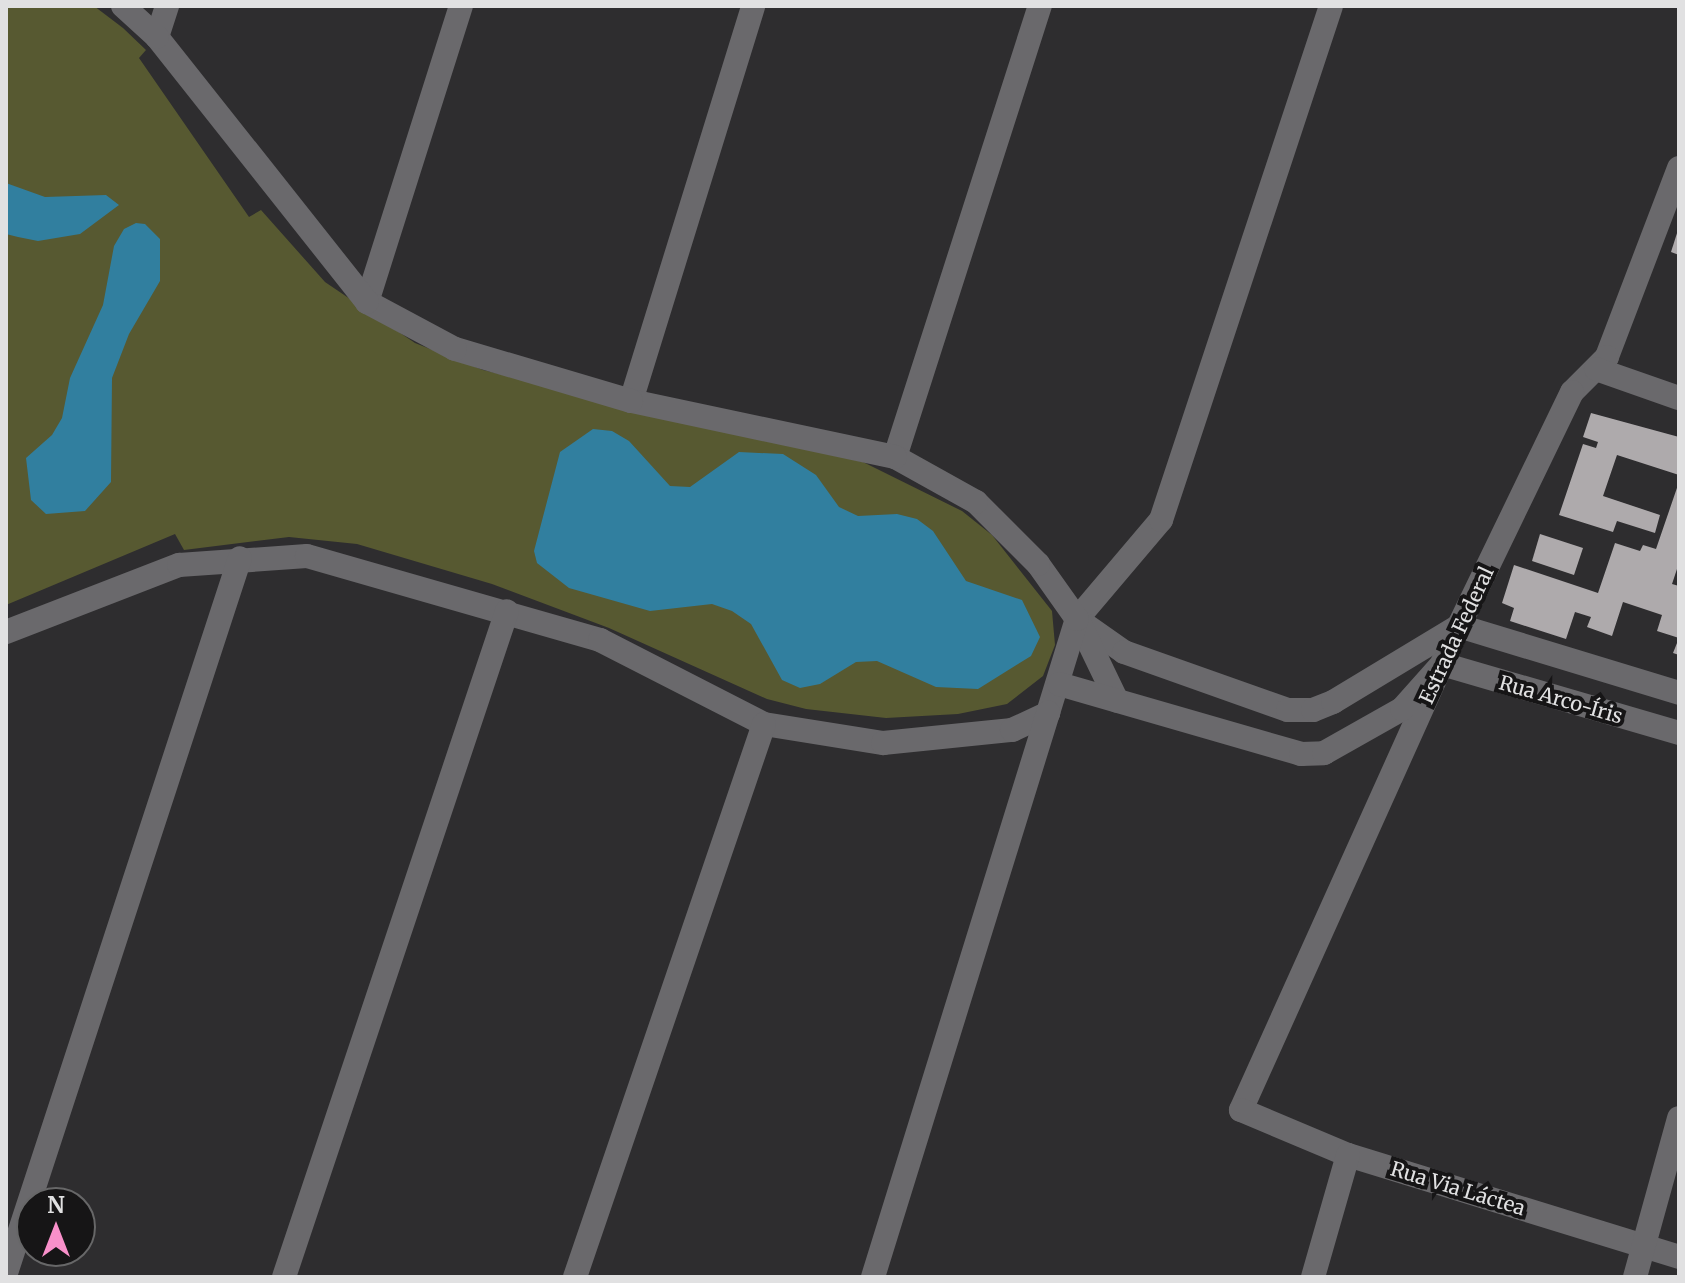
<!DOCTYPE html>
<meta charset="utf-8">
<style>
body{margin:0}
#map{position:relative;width:1685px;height:1283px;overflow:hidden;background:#2e2d2f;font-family:Merriweather,serif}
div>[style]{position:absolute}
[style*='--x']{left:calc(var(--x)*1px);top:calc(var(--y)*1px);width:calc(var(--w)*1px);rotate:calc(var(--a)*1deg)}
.green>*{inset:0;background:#575931}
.water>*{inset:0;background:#317f9f}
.building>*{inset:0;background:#aeaaac}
.street>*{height:24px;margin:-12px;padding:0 12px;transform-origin:12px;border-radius:12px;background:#6a696c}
span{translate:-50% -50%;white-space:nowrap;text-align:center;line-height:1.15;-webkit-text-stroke:8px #161516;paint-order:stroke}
.street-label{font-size:20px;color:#e1e1e2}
.frame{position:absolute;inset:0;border:8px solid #e1e1e2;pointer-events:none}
.north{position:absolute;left:16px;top:1187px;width:80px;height:80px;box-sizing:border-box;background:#161516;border:2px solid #676768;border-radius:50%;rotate:0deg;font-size:22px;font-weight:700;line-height:32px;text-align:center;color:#e1e1e2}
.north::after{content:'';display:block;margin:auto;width:28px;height:36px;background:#f990ca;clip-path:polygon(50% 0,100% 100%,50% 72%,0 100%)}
</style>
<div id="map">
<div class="green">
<i style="clip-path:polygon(6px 6px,94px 6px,123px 28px,146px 50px,139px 58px,249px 217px,261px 210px,325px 282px,415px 343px,483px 370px,863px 462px,962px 511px,992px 535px,1052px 611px,1055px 645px,1043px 676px,1007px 704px,958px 714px,886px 718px,806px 709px,767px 699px,609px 628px,492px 584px,357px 544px,289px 537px,184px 550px,175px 534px,6px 605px)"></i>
</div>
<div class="water">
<i style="clip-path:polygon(6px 183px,45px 197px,106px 195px,119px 205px,80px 234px,38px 241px,18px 237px,6px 234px)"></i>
<i style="clip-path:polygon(136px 223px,145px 224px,160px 239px,160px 281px,129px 334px,112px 378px,111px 482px,85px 511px,46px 514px,31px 500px,26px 458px,52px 435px,62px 418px,70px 378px,103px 305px,114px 246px,124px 229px)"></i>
<i style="clip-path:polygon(593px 429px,612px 431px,629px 441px,670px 486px,690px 487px,739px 452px,783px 454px,816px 475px,839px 507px,858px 516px,897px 514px,917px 519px,933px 531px,966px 581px,1022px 600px,1040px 637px,1031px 656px,978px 689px,936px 687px,877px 661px,856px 662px,820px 684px,800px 688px,782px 680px,751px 624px,732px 611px,712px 604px,650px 611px,569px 588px,537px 563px,534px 551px,560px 452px)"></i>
</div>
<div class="building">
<i style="clip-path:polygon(1678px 230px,1679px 230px,1679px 255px,1671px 252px)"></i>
<i style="clip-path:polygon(1591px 413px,1679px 437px,1679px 475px,1617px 455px,1603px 496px,1660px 515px,1655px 533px,1617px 521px,1613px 532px,1559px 515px,1583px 444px,1596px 448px,1598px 442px,1583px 437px)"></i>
<i style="clip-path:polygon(1679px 482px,1679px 563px,1672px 584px,1679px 586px,1679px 655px,1673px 653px,1679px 638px,1657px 631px,1662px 615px,1623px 602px,1612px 636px,1587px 627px,1591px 617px,1575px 612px,1566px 639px,1510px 621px,1514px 608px,1502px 603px,1514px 565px,1598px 593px,1615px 543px,1640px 551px,1643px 545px,1656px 549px)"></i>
<i style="clip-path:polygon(1540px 534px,1583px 548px,1574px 575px,1532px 561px)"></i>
</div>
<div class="street">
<i style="--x:157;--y:37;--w:33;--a:-72"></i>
<i style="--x:1679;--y:168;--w:202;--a:110.9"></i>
<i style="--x:1607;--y:357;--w:49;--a:135"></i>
<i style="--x:1572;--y:392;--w:260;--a:115.8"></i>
<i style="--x:1459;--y:626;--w:531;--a:114.25"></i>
<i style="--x:1241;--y:1110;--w:116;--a:22.8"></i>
<i style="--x:1348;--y:1155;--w:346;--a:17.1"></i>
<i style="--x:367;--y:302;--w:311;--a:-72.4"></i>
<i style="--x:1596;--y:369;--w:88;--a:19.3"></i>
<i style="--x:631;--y:401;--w:413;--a:-72.8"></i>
<i style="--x:895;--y:457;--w:474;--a:-72.2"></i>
<i style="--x:1077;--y:619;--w:130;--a:-49.7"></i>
<i style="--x:1161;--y:520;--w:541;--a:-71.7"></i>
<i style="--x:1077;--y:619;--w:57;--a:35.1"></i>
<i style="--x:1124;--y:652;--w:174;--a:19.5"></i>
<i style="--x:1288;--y:710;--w:25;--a:0"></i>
<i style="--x:1313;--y:710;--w:22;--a:-22"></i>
<i style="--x:1333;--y:702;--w:147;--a:-31.1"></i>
<i style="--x:1459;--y:626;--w:230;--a:16.9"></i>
<i style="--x:1080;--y:624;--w:85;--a:64.3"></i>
<i style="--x:6;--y:632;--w:186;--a:-21.2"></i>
<i style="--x:179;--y:565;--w:128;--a:-4"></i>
<i style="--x:307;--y:556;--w:305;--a:16"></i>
<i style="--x:600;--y:640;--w:184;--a:27.1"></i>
<i style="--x:764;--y:724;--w:121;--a:9.1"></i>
<i style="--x:883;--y:743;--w:130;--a:-5.8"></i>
<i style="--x:1012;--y:730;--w:40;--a:-25"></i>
<i style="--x:1048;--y:713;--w:98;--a:-72.9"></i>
<i style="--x:1077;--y:619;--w:67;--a:-125.3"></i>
<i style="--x:1038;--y:564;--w:88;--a:-135"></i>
<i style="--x:976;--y:502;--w:93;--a:-150.9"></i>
<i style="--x:895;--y:457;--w:270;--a:-168"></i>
<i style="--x:631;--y:401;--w:184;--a:-163.5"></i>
<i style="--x:455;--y:349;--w:100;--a:-151.9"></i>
<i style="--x:367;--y:302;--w:338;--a:-128.4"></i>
<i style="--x:157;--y:37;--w:46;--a:-137.6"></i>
<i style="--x:1059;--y:684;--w:252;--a:16.1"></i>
<i style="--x:1301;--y:754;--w:23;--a:-2"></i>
<i style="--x:1324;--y:753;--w:90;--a:-29.4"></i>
<i style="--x:1402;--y:709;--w:60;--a:-48.4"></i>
<i style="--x:1442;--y:664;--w:247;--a:16.2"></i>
<i style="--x:6;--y:1273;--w:752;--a:-71.88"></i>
<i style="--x:284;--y:1277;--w:702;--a:-71.49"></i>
<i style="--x:575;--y:1277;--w:584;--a:-71.13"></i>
<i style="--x:873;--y:1277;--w:591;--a:-72.76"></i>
<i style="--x:1313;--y:1277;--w:127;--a:-74"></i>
<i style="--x:1635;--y:1277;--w:165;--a:-74.5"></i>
</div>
<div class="street-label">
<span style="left:1456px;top:635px;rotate:-65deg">Estrada Federal</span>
<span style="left:1561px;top:699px;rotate:16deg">Rua Arco-Íris</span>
<span style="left:1458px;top:1188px;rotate:17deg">Rua Via Láctea</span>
</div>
<div class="frame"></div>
<div class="north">N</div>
</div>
